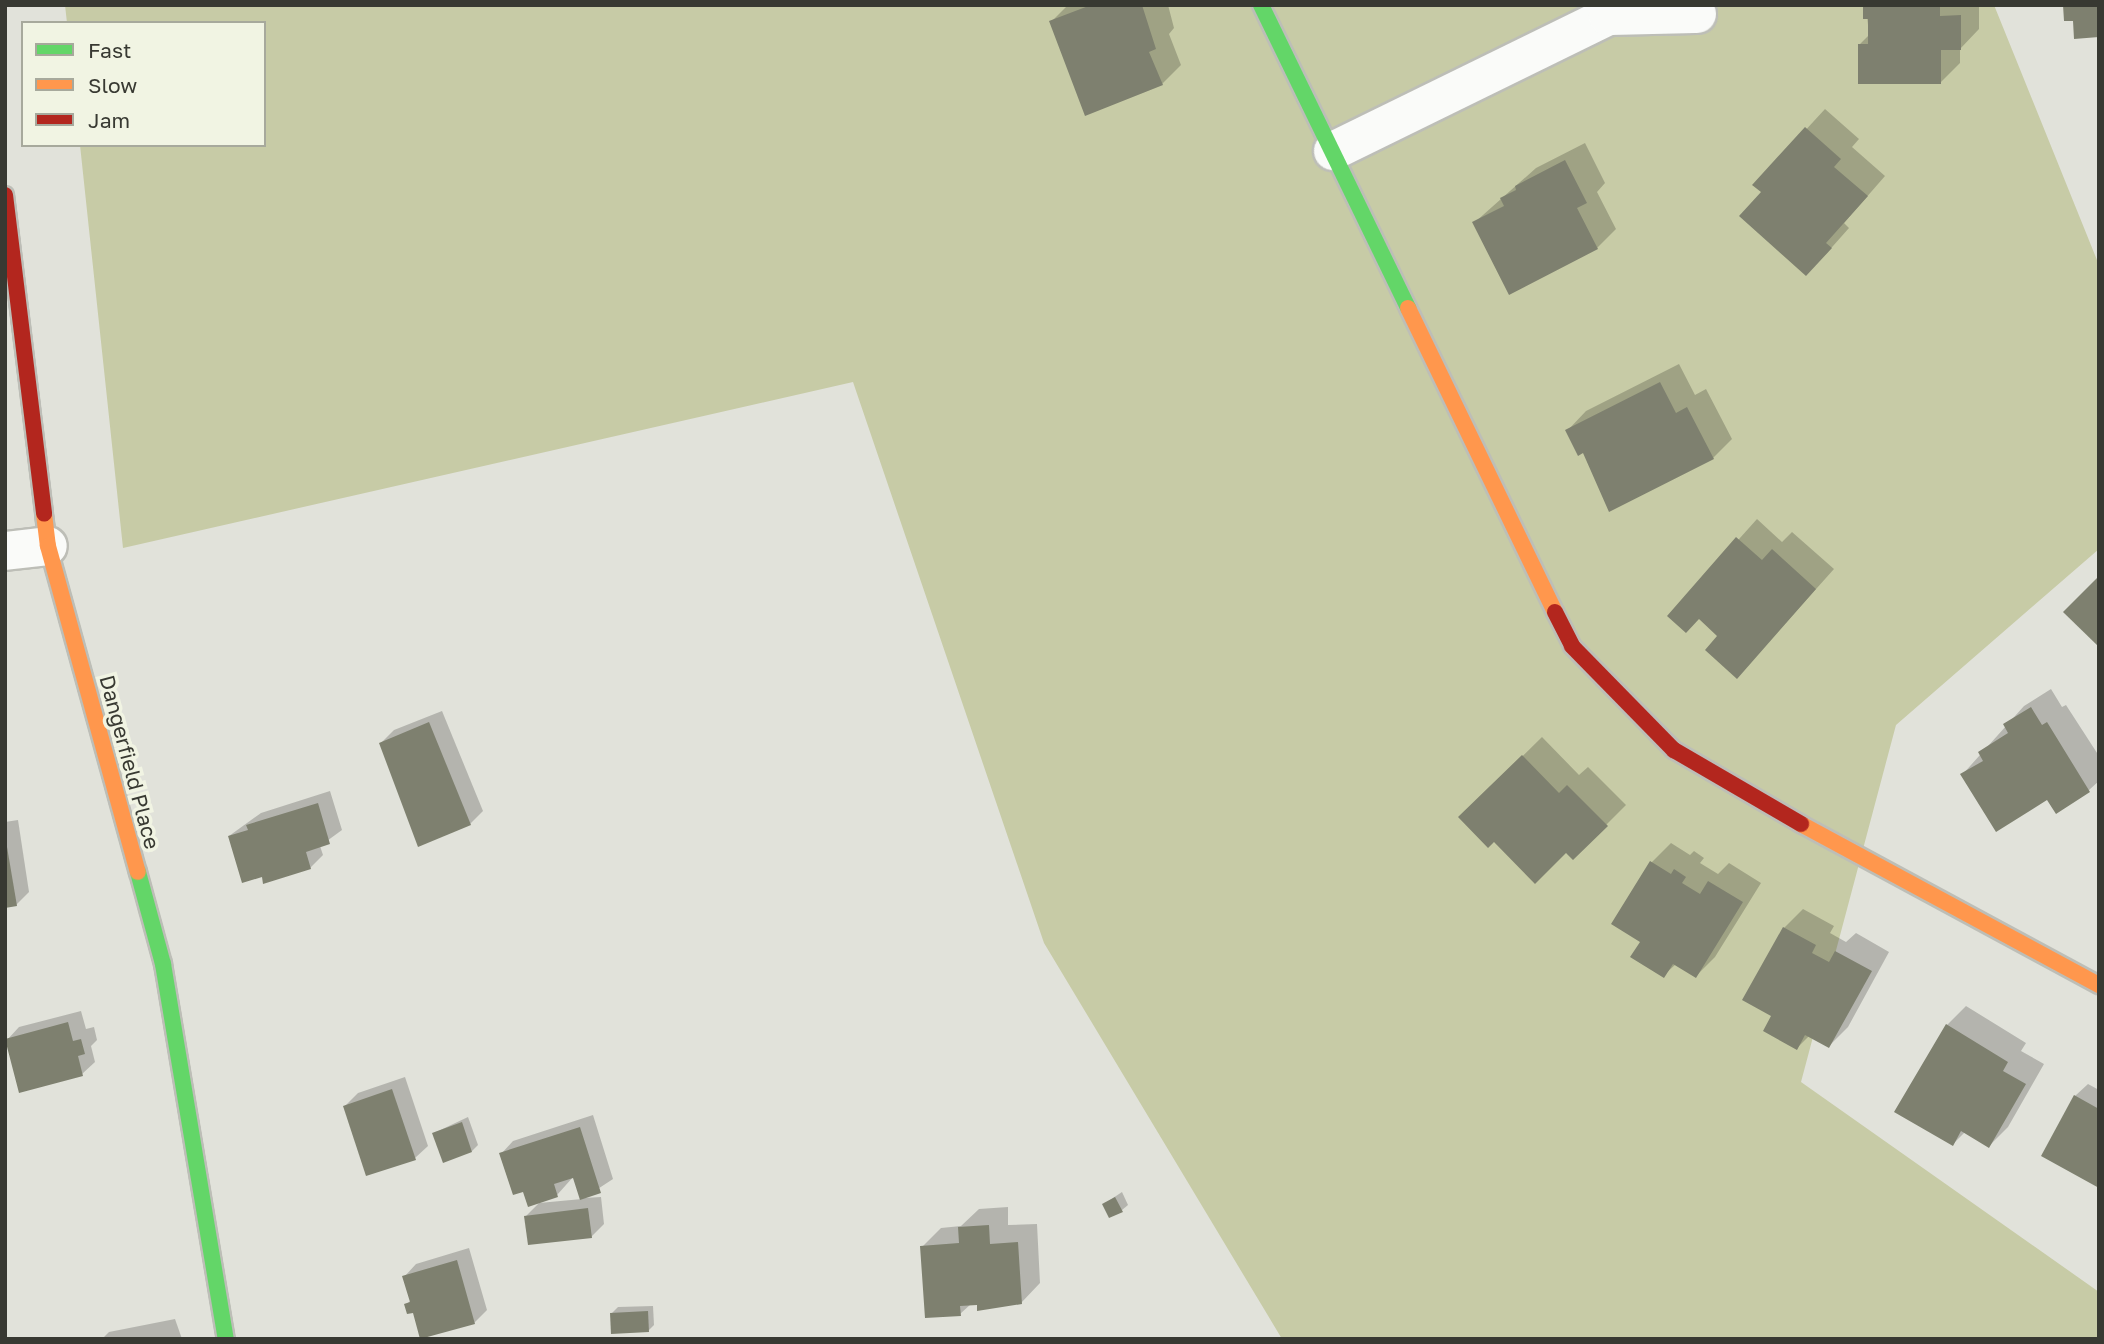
<!DOCTYPE html>
<style>
body{margin:0}
#map{position:relative;width:2104px;height:1344px;overflow:hidden;background:#e1e2da;font-family:"Golos Text",sans-serif}
div>[style]{position:absolute}
[style*='--x']{left:calc(var(--x)*1px);top:calc(var(--y)*1px);width:calc(var(--w)*1px);rotate:calc(var(--a)*1deg)}
.forest>*{inset:0;background:#c7cba6}
.shadow>*{inset:0;background:#0003}
.building>*{inset:0;background:#7e806f}
.roads{filter:drop-shadow(2px 0 #bdbeb7) drop-shadow(-2px 0 #bdbeb7) drop-shadow(0 2px #bdbeb7) drop-shadow(0 -2px #bdbeb7)}
.street>*{height:38px;margin:-19px;padding:0 19px;transform-origin:19px;border-radius:19px;background:#fafbf9}
.fast>*{height:16px;margin:-8px;padding:0 8px;transform-origin:8px;border-radius:8px;background:#63d668}
.slow>*{height:16px;margin:-8px;padding:0 8px;transform-origin:8px;border-radius:8px;background:#ff974d}
.jam>*{height:16px;margin:-8px;padding:0 8px;transform-origin:8px;border-radius:8px;background:#b3261e}
span{translate:-50% -50%;white-space:nowrap;text-align:center;line-height:1.15;-webkit-text-stroke:7px #f1f4e3;paint-order:stroke}
.street-label{font-size:21px;color:#383932}
.frame{position:absolute;inset:0;border:7px solid #383932;pointer-events:none}
.legend{position:absolute;left:21px;top:21px;width:245px;height:126px;box-sizing:border-box;background:#f1f4e3;border:2px solid #a7a99c;margin:0;padding:9px 12px;list-style:none;font-size:21px;color:#383932}
.legend li{display:flex;align-items:center;gap:14px;height:35px}
.legend b{width:35px;border:2px solid #a7a99c}
</style>
<div id="map">
<div class="forest">
<i style="clip-path:polygon(65px 5px,1994px 5px,2099px 265px,2099px 549px,1896px 725px,1801px 1082px,2099px 1292px,2099px 1339px,1282px 1339px,1044px 943px,853px 382px,123px 548px,80px 145px,264px 145px,264px 23px,67px 23px)"></i>
</div>
<div class="shadow">
<i style="clip-path:polygon(1068px 5px,1168px 5px,1174px 28px,1169px 34px,1181px 65px,1162px 84px,1051px 22px)"></i>
<i style="clip-path:polygon(1866px 5px,1979px 5px,1979px 29px,1960px 49px,1960px 63px,1941px 82px,1859px 45px,1869px 35px)"></i>
<i style="clip-path:polygon(1825px 109px,1859px 139px,1852px 147px,1885px 176px,1844px 223px,1849px 228px,1825px 255px,1755px 185px)"></i>
<i style="clip-path:polygon(1585px 143px,1605px 183px,1597px 192px,1616px 229px,1597px 248px,1474px 223px,1536px 168px)"></i>
<i style="clip-path:polygon(1679px 364px,1695px 395px,1706px 389px,1732px 439px,1713px 458px,1584px 450px,1567px 431px,1586px 411px)"></i>
<i style="clip-path:polygon(1757px 519px,1782px 542px,1792px 532px,1834px 569px,1755px 657px,1699px 618px,1670px 616px)"></i>
<i style="clip-path:polygon(2051px 689px,2062px 707px,2066px 705px,2099px 756px,2099px 781px,2089px 790px,2056px 811px,2048px 797px,1962px 775px,2024px 706px)"></i>
<i style="clip-path:polygon(442px 711px,483px 811px,470px 824px,381px 743px,394px 730px)"></i>
<i style="clip-path:polygon(1542px 737px,1579px 775px,1588px 767px,1626px 805px,1573px 858px,1566px 850px,1494px 840px,1461px 817px)"></i>
<i style="clip-path:polygon(330px 791px,342px 830px,320px 846px,323px 855px,310px 868px,263px 875px,229px 836px,261px 813px)"></i>
<i style="clip-path:polygon(18px 820px,29px 892px,16px 905px,5px 907px,5px 822px)"></i>
<i style="clip-path:polygon(1671px 843px,1690px 855px,1694px 851px,1704px 858px,1700px 863px,1718px 874px,1729px 863px,1761px 883px,1715px 957px,1696px 976px,1676px 964px,1664px 975px,1642px 941px,1613px 923px,1652px 862px)"></i>
<i style="clip-path:polygon(1803px 909px,1834px 926px,1830px 933px,1846px 942px,1856px 933px,1889px 952px,1848px 1027px,1829px 1046px,1810px 1035px,1797px 1048px,1774px 1015px,1784px 928px)"></i>
<i style="clip-path:polygon(1966px 1006px,2026px 1043px,2021px 1051px,2044px 1064px,2008px 1127px,1989px 1146px,1965px 1132px,1953px 1144px,1947px 1025px)"></i>
<i style="clip-path:polygon(81px 1011px,86px 1029px,94px 1027px,97px 1040px,91px 1046px,95px 1062px,82px 1074px,7px 1040px,19px 1027px)"></i>
<i style="clip-path:polygon(405px 1077px,428px 1146px,415px 1158px,345px 1106px,358px 1093px)"></i>
<i style="clip-path:polygon(2088px 1084px,2099px 1090px,2099px 1186px,2075px 1096px)"></i>
<i style="clip-path:polygon(593px 1115px,613px 1179px,584px 1198px,601px 1197px,604px 1224px,591px 1237px,526px 1216px,539px 1203px,582px 1199px,574px 1176px,557px 1195px,525px 1189px,501px 1154px,513px 1141px)"></i>
<i style="clip-path:polygon(468px 1117px,478px 1145px,472px 1151px,434px 1133px)"></i>
<i style="clip-path:polygon(1122px 1192px,1128px 1205px,1122px 1210px,1104px 1204px)"></i>
<i style="clip-path:polygon(1008px 1207px,1008px 1225px,1037px 1224px,1040px 1283px,1021px 1303px,971px 1304px,960px 1314px,922px 1247px,941px 1228px,961px 1226px,979px 1209px)"></i>
<i style="clip-path:polygon(469px 1248px,487px 1310px,474px 1323px,414px 1310px,406px 1305px,411px 1300px,404px 1277px,416px 1264px)"></i>
<i style="clip-path:polygon(653px 1306px,654px 1325px,648px 1331px,612px 1313px,618px 1307px)"></i>
<i style="clip-path:polygon(175px 1319px,182px 1339px,102px 1339px,109px 1332px)"></i>
</div>
<div class="building">
<i style="clip-path:polygon(1091px 5px,1142px 5px,1156px 49px,1149px 52px,1163px 85px,1085px 116px,1049px 21px)"></i>
<i style="clip-path:polygon(1863px 5px,1940px 5px,1940px 16px,1961px 15px,1961px 50px,1941px 50px,1941px 84px,1858px 84px,1858px 44px,1868px 44px,1868px 19px,1863px 19px)"></i>
<i style="clip-path:polygon(2063px 5px,2099px 5px,2099px 37px,2074px 39px,2073px 21px,2064px 21px)"></i>
<i style="clip-path:polygon(1805px 127px,1841px 159px,1834px 167px,1868px 196px,1826px 243px,1832px 248px,1806px 276px,1739px 216px,1761px 192px,1752px 185px)"></i>
<i style="clip-path:polygon(1565px 160px,1587px 203px,1577px 208px,1598px 249px,1509px 295px,1472px 222px,1504px 206px,1500px 198px,1516px 190px,1515px 186px)"></i>
<i style="clip-path:polygon(1660px 382px,1676px 413px,1687px 407px,1714px 459px,1609px 512px,1583px 453px,1578px 456px,1565px 430px)"></i>
<i style="clip-path:polygon(1736px 537px,1762px 560px,1772px 549px,1816px 589px,1737px 679px,1705px 650px,1717px 636px,1699px 619px,1686px 633px,1667px 616px)"></i>
<i style="clip-path:polygon(2099px 576px,2099px 647px,2063px 612px)"></i>
<i style="clip-path:polygon(2031px 707px,2042px 725px,2047px 722px,2090px 792px,2056px 814px,2047px 800px,1996px 832px,1960px 774px,1983px 761px,1978px 752px,2008px 733px,2003px 724px)"></i>
<i style="clip-path:polygon(429px 722px,471px 825px,418px 847px,379px 743px)"></i>
<i style="clip-path:polygon(1522px 755px,1559px 793px,1567px 785px,1608px 826px,1573px 860px,1566px 853px,1535px 884px,1494px 842px,1488px 848px,1458px 817px)"></i>
<i style="clip-path:polygon(318px 803px,330px 844px,306px 852px,311px 869px,263px 884px,262px 877px,242px 883px,228px 836px,248px 830px,246px 825px)"></i>
<i style="clip-path:polygon(5px 835px,17px 906px,5px 908px)"></i>
<i style="clip-path:polygon(1650px 861px,1671px 874px,1674px 869px,1686px 877px,1682px 883px,1700px 894px,1708px 881px,1743px 902px,1696px 978px,1673px 964px,1664px 978px,1630px 957px,1640px 942px,1611px 924px)"></i>
<i style="clip-path:polygon(1783px 927px,1816px 945px,1812px 953px,1829px 962px,1835px 951px,1872px 971px,1829px 1048px,1805px 1035px,1797px 1050px,1763px 1031px,1771px 1016px,1742px 1000px)"></i>
<i style="clip-path:polygon(68px 1022px,73px 1041px,81px 1039px,85px 1054px,78px 1056px,83px 1076px,19px 1093px,5px 1039px)"></i>
<i style="clip-path:polygon(1946px 1024px,2008px 1062px,2003px 1071px,2026px 1084px,1989px 1148px,1961px 1131px,1953px 1146px,1894px 1112px)"></i>
<i style="clip-path:polygon(392px 1089px,416px 1160px,366px 1176px,343px 1106px)"></i>
<i style="clip-path:polygon(2074px 1095px,2099px 1109px,2099px 1188px,2041px 1156px)"></i>
<i style="clip-path:polygon(462px 1122px,472px 1152px,443px 1163px,432px 1133px)"></i>
<i style="clip-path:polygon(580px 1127px,601px 1193px,580px 1200px,573px 1178px,554px 1184px,558px 1197px,528px 1207px,523px 1192px,513px 1195px,499px 1153px)"></i>
<i style="clip-path:polygon(1115px 1197px,1123px 1212px,1109px 1218px,1102px 1204px)"></i>
<i style="clip-path:polygon(588px 1208px,592px 1238px,528px 1245px,524px 1216px)"></i>
<i style="clip-path:polygon(989px 1225px,990px 1244px,1018px 1242px,1022px 1304px,977px 1311px,977px 1305px,960px 1306px,961px 1316px,925px 1318px,920px 1246px,959px 1243px,958px 1227px)"></i>
<i style="clip-path:polygon(457px 1260px,475px 1324px,420px 1339px,413px 1313px,407px 1314px,404px 1304px,410px 1302px,402px 1276px)"></i>
<i style="clip-path:polygon(648px 1311px,649px 1332px,611px 1334px,610px 1313px)"></i>
</div>
<div class="roads">
<div class="street">
<i style="--x:1333;--y:151;--w:306;--a:-26.1"></i>
<i style="--x:1608;--y:16;--w:89;--a:-1.3"></i>
<i style="--x:5;--y:551;--w:43;--a:-6.6"></i>
</div>
<div class="fast">
<i style="--x:1261;--y:5;--w:337;--a:64.1"></i>
<i style="--x:138;--y:872;--w:95;--a:74.8"></i>
<i style="--x:163;--y:964;--w:380;--a:80.5"></i>
</div>
<div class="slow">
<i style="--x:1408;--y:308;--w:338;--a:64.2"></i>
<i style="--x:44;--y:514;--w:32;--a:83"></i>
<i style="--x:48;--y:546;--w:338;--a:74.6"></i>
<i style="--x:1801;--y:824;--w:339;--a:28.4"></i>
</div>
<div class="jam">
<i style="--x:5;--y:195;--w:321;--a:83"></i>
<i style="--x:1555;--y:612;--w:38;--a:63"></i>
<i style="--x:1572;--y:646;--w:146;--a:45.6"></i>
<i style="--x:1674;--y:750;--w:147;--a:30.2"></i>
</div>
</div>
<div class="street-label">
<span style="left:130px;top:762px;rotate:75deg">Dangerfield Place</span>
</div>
<div class="frame"></div>
<ul class="legend">
<li><b style="height:9px;background:#63d668"></b>Fast</li>
<li><b style="height:9px;background:#ff974d"></b>Slow</li>
<li><b style="height:9px;background:#b3261e"></b>Jam</li>
</ul>
</div>
